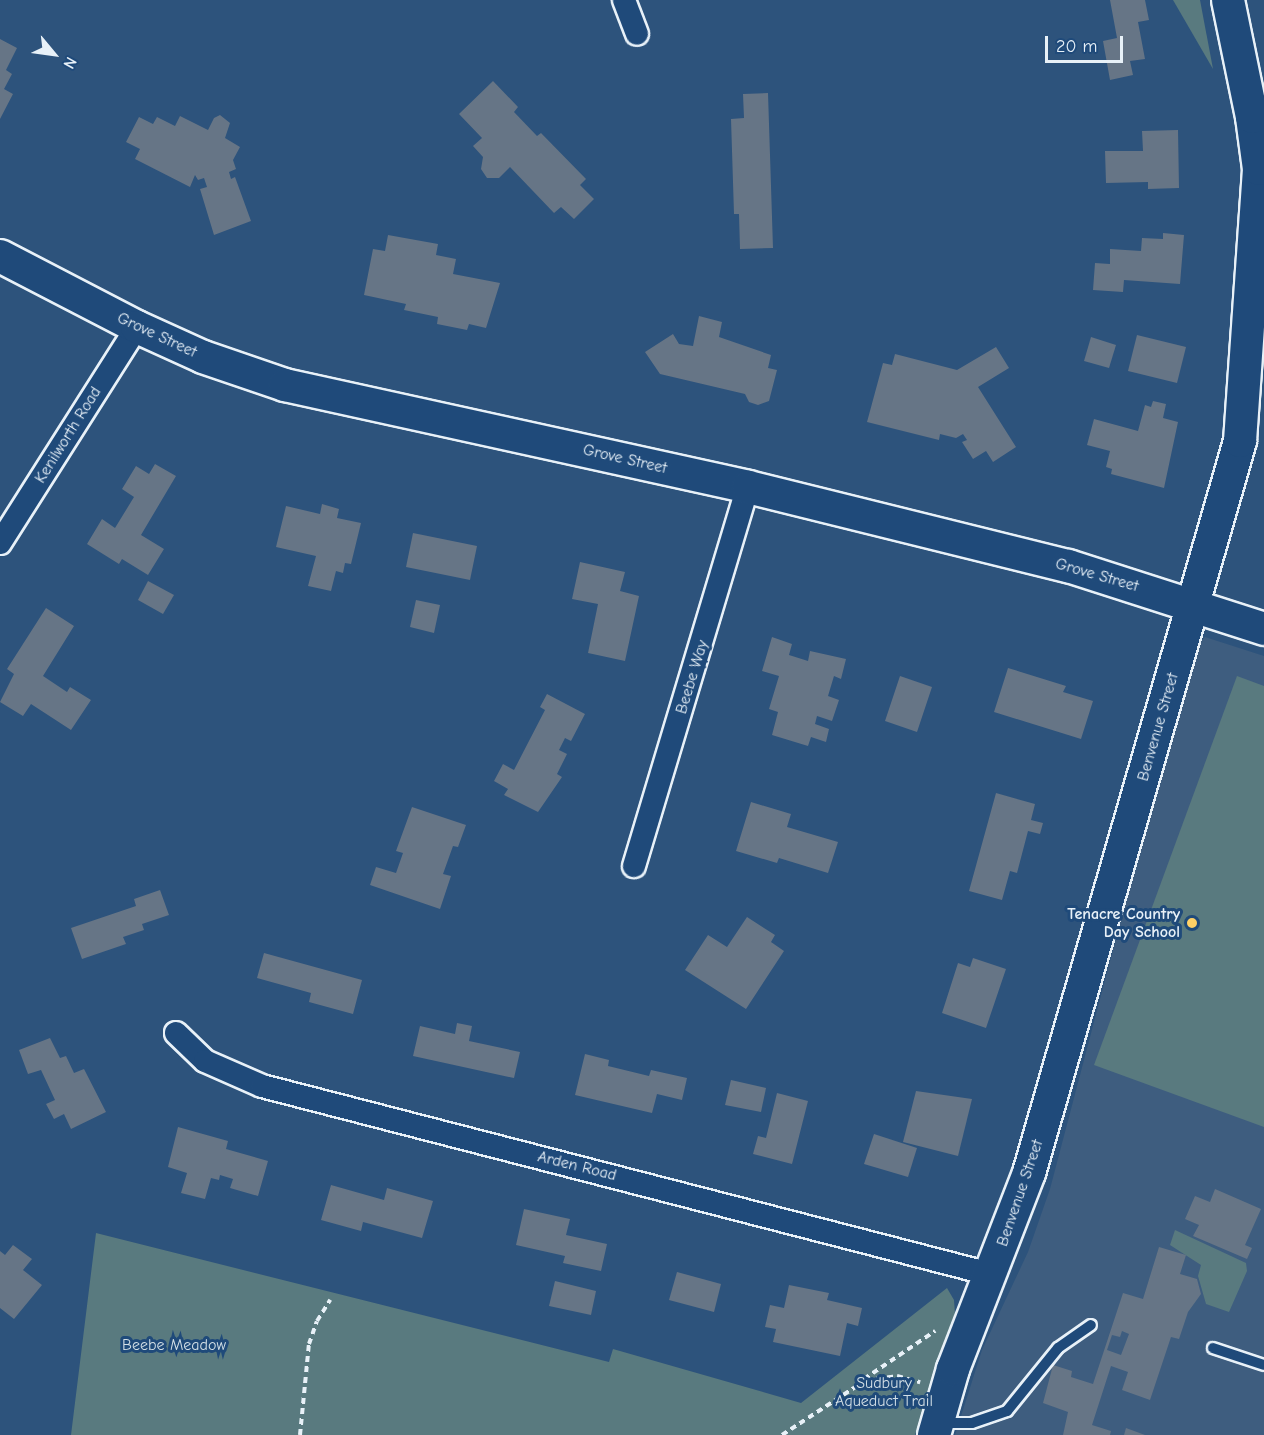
<!DOCTYPE html>
<style>
body{margin:0}
#map{position:relative;width:1264px;height:1435px;overflow:hidden;background:#2d537c;font-family:"Comic Neue",sans-serif}
div>[style]{position:absolute}
[style*='--x']{left:calc(var(--x)*1px);top:calc(var(--y)*1px);width:calc(var(--w)*1px);rotate:calc(var(--a)*1deg)}
.built>*{inset:0;background:#3e5d7f}
.green>*{inset:0;background:#597a7f}
.building>*{inset:0;background:#667586}
.path>*{height:4px;margin-top:-2px;transform-origin:0;background:repeating-linear-gradient(90deg,#e8f1f8 0 6px,transparent 0 10.5px)}
.roads{filter:drop-shadow(2px 0 #e8f1f8) drop-shadow(-2px 0 #e8f1f8) drop-shadow(0 2px #e8f1f8) drop-shadow(0 -2px #e8f1f8)}
.lane>*{height:10px;margin:-5px;padding:0 5px;transform-origin:5px;border-radius:5px;background:#1f4a7a}
.street>*{height:22px;margin:-11px;padding:0 11px;transform-origin:11px;border-radius:11px;background:#1f4a7a}
.secondary>*{height:32px;margin:-16px;padding:0 16px;transform-origin:16px;border-radius:16px;background:#1f4a7a}
.dots>*{width:16px;height:16px;translate:-50% -50%;box-sizing:border-box;border:3px solid #1f4a7a;border-radius:50%}
span{translate:-50% -50%;white-space:nowrap;text-align:center;line-height:1.15;-webkit-text-stroke:6px #1f4a7a;paint-order:stroke}
.street-label{font-size:16px;color:#e8f1f8}
.poi-label{font-size:16px;color:#e8f1f8;font-weight:700}
.right{translate:-100% -50%;text-align:right}
.park-label{font-size:16px;color:#d3dfe6}
.north{position:absolute;left:24px;top:24px;width:60px;height:60px;-webkit-text-stroke:4px #1f4a7a;paint-order:stroke;rotate:119deg;font-size:16px;font-weight:700;line-height:24px;text-align:center;color:#e8f1f8}
.north::after{content:'';display:block;margin:auto;width:21px;height:27px;background:#e8f1f8;clip-path:polygon(50% 0,100% 100%,50% 72%,0 100%)}
.scale{position:absolute;left:1045px;top:36px;width:78px;height:27px;box-sizing:border-box;border:3px solid #e8f1f8;border-top:0;padding-left:8px;font-size:18px;line-height:21px;white-space:nowrap;color:#e8f1f8;-webkit-text-stroke:4px #1f4a7a;paint-order:stroke}
</style>
<div id="map">
<div class="built">
<i style="clip-path:polygon(1205px 637px,1264px 656px,1264px 1435px,955px 1435px,982px 1350px,1028px 1252px,1050px 1189px,1192px 650px)"></i>
</div>
<div class="green">
<i style="clip-path:polygon(1173px 0,1200px 0,1213px 69px)"></i>
<i style="clip-path:polygon(1237px 676px,1264px 686px,1264px 1127px,1094px 1065px)"></i>
<i style="clip-path:polygon(1175px 1230px,1246px 1263px,1247px 1271px,1229px 1312px,1206px 1304px,1198px 1276px,1201px 1265px,1170px 1245px)"></i>
<i style="clip-path:polygon(96px 1233px,609px 1362px,613px 1349px,801px 1403px,947px 1288px,954px 1300px,955px 1314px,915px 1435px,71px 1435px)"></i>
</div>
<div class="building">
<i style="clip-path:polygon(1110px 0,1145px 0,1149px 20px,1138px 22px,1145px 59px,1130px 61px,1133px 75px,1110px 80px,1103px 41px,1117px 38px)"></i>
<i style="clip-path:polygon(0 39px,17px 48px,6px 70px,12px 74px,4px 89px,13px 94px,0 119px)"></i>
<i style="clip-path:polygon(493px 81px,518px 107px,514px 112px,537px 136px,541px 133px,586px 179px,580px 185px,594px 199px,574px 219px,561px 207px,554px 213px,510px 167px,499px 178px,487px 178px,481px 169px,483px 157px,473px 146px,482px 138px,459px 114px)"></i>
<i style="clip-path:polygon(768px 93px,773px 248px,740px 249px,739px 214px,734px 214px,731px 119px,744px 118px,743px 94px)"></i>
<i style="clip-path:polygon(220px 115px,230px 123px,225px 138px,240px 147px,233px 160px,236px 169px,229px 172px,231px 179px,235px 177px,251px 221px,214px 235px,200px 189px,207px 187px,204px 178px,198px 180px,195px 175px,190px 187px,135px 159px,140px 149px,126px 142px,139px 117px,153px 124px,157px 117px,175px 126px,180px 116px,208px 130px,214px 118px)"></i>
<i style="clip-path:polygon(1178px 130px,1179px 188px,1148px 189px,1148px 182px,1106px 183px,1105px 151px,1143px 151px,1142px 131px)"></i>
<i style="clip-path:polygon(1163px 233px,1184px 235px,1180px 284px,1124px 280px,1123px 292px,1093px 290px,1095px 263px,1110px 264px,1110px 249px,1141px 251px,1142px 238px,1163px 239px)"></i>
<i style="clip-path:polygon(388px 235px,438px 244px,436px 255px,456px 259px,453px 274px,500px 283px,486px 328px,469px 324px,467px 330px,437px 324px,438px 317px,404px 310px,406px 304px,364px 295px,373px 249px,385px 251px)"></i>
<i style="clip-path:polygon(699px 316px,722px 322px,719px 337px,771px 355px,768px 368px,777px 370px,769px 401px,758px 405px,749px 402px,745px 394px,660px 374px,645px 352px,673px 334px,679px 344px,693px 346px)"></i>
<i style="clip-path:polygon(1137px 335px,1186px 347px,1177px 383px,1128px 371px)"></i>
<i style="clip-path:polygon(1091px 337px,1116px 345px,1109px 368px,1084px 361px)"></i>
<i style="clip-path:polygon(996px 347px,1009px 368px,978px 387px,1016px 447px,993px 462px,986px 451px,973px 459px,962px 442px,967px 440px,963px 434px,956px 438px,940px 434px,939px 440px,867px 422px,883px 363px,892px 365px,895px 354px,957px 370px)"></i>
<i style="clip-path:polygon(1153px 401px,1166px 404px,1163px 418px,1178px 422px,1164px 488px,1111px 474px,1112px 469px,1106px 467px,1110px 451px,1087px 445px,1094px 419px,1138px 431px,1145px 405px,1151px 407px)"></i>
<i style="clip-path:polygon(155px 464px,176px 476px,141px 535px,164px 549px,148px 575px,122px 559px,119px 564px,87px 544px,102px 519px,115px 528px,134px 497px,122px 489px,136px 466px,149px 474px)"></i>
<i style="clip-path:polygon(322px 504px,339px 509px,337px 518px,361px 523px,351px 564px,345px 563px,343px 573px,336px 571px,331px 591px,308px 586px,316px 556px,276px 547px,286px 506px,320px 514px)"></i>
<i style="clip-path:polygon(413px 533px,477px 546px,470px 580px,406px 567px)"></i>
<i style="clip-path:polygon(580px 562px,625px 572px,620px 591px,639px 596px,625px 661px,588px 653px,598px 604px,572px 599px)"></i>
<i style="clip-path:polygon(148px 581px,174px 595px,163px 614px,138px 600px)"></i>
<i style="clip-path:polygon(416px 600px,440px 605px,434px 633px,410px 627px)"></i>
<i style="clip-path:polygon(46px 608px,74px 626px,43px 676px,67px 692px,70px 687px,91px 700px,71px 730px,31px 704px,23px 716px,0 702px,14px 674px,7px 669px)"></i>
<i style="clip-path:polygon(772px 637px,792px 644px,789px 655px,808px 661px,810px 651px,846px 659px,841px 679px,834px 676px,828px 696px,839px 700px,832px 721px,817px 716px,815px 724px,829px 729px,826px 742px,811px 737px,808px 746px,772px 735px,778px 712px,769px 709px,779px 676px,762px 671px)"></i>
<i style="clip-path:polygon(1008px 668px,1066px 686px,1063px 692px,1093px 701px,1081px 739px,994px 712px)"></i>
<i style="clip-path:polygon(900px 676px,932px 687px,917px 732px,885px 721px)"></i>
<i style="clip-path:polygon(547px 694px,585px 714px,571px 741px,565px 738px,559px 750px,567px 754px,557px 774px,562px 777px,538px 812px,504px 795px,508px 789px,494px 781px,503px 764px,514px 770px,545px 710px,540px 707px)"></i>
<i style="clip-path:polygon(996px 793px,1035px 804px,1031px 820px,1043px 823px,1040px 834px,1028px 831px,1017px 873px,1010px 871px,1002px 900px,969px 891px)"></i>
<i style="clip-path:polygon(751px 802px,791px 814px,787px 827px,838px 842px,828px 873px,779px 858px,777px 863px,736px 851px)"></i>
<i style="clip-path:polygon(412px 807px,466px 825px,458px 847px,453px 846px,443px 874px,451px 876px,440px 909px,370px 885px,376px 867px,396px 873px,403px 853px,396px 851px)"></i>
<i style="clip-path:polygon(160px 890px,169px 915px,142px 924px,144px 930px,123px 937px,126px 944px,82px 959px,71px 928px,136px 906px,134px 899px)"></i>
<i style="clip-path:polygon(747px 917px,775px 935px,771px 942px,784px 951px,746px 1009px,685px 970px,708px 935px,727px 947px)"></i>
<i style="clip-path:polygon(264px 953px,362px 980px,353px 1014px,309px 1002px,311px 993px,257px 978px)"></i>
<i style="clip-path:polygon(973px 958px,1006px 969px,986px 1028px,942px 1013px,958px 963px,970px 967px)"></i>
<i style="clip-path:polygon(457px 1023px,472px 1026px,469px 1041px,520px 1052px,514px 1078px,413px 1056px,420px 1026px,455px 1034px)"></i>
<i style="clip-path:polygon(50px 1038px,60px 1058px,66px 1056px,74px 1073px,84px 1069px,106px 1112px,71px 1129px,64px 1114px,54px 1119px,46px 1104px,55px 1100px,41px 1070px,28px 1074px,19px 1050px)"></i>
<i style="clip-path:polygon(585px 1054px,609px 1060px,608px 1066px,649px 1076px,651px 1070px,687px 1078px,682px 1100px,657px 1094px,652px 1113px,575px 1095px)"></i>
<i style="clip-path:polygon(731px 1080px,766px 1088px,761px 1112px,725px 1105px)"></i>
<i style="clip-path:polygon(916px 1091px,972px 1099px,958px 1156px,903px 1142px)"></i>
<i style="clip-path:polygon(777px 1093px,808px 1101px,792px 1164px,753px 1154px,758px 1136px,766px 1138px)"></i>
<i style="clip-path:polygon(178px 1127px,228px 1141px,226px 1149px,268px 1161px,258px 1196px,230px 1188px,233px 1179px,220px 1175px,219px 1180px,211px 1178px,205px 1199px,181px 1193px,187px 1173px,168px 1167px)"></i>
<i style="clip-path:polygon(874px 1134px,917px 1148px,908px 1177px,864px 1164px)"></i>
<i style="clip-path:polygon(331px 1185px,384px 1200px,387px 1188px,433px 1201px,422px 1238px,363px 1222px,361px 1231px,321px 1220px)"></i>
<i style="clip-path:polygon(1215px 1189px,1261px 1209px,1245px 1245px,1252px 1248px,1247px 1259px,1193px 1236px,1199px 1225px,1185px 1219px,1195px 1196px,1210px 1202px)"></i>
<i style="clip-path:polygon(524px 1209px,570px 1219px,566px 1235px,607px 1244px,601px 1271px,563px 1263px,565px 1256px,516px 1245px)"></i>
<i style="clip-path:polygon(13px 1245px,32px 1259px,23px 1270px,42px 1285px,14px 1319px,0 1308px,0 1251px,5px 1255px)"></i>
<i style="clip-path:polygon(evenodd,1159px 1247px,1186px 1255px,1180px 1274px,1197px 1279px,1201px 1294px,1188px 1312px,1179px 1339px,1171px 1337px,1150px 1400px,1122px 1390px,1128px 1372px,1111px 1366px,1092px 1425px,1111px 1431px,1110px 1435px,1063px 1435px,1068px 1412px,1043px 1403px,1053px 1365px,1072px 1371px,1071px 1377px,1093px 1384px,1123px 1293px,1143px 1299px,1159px 1247px,1122px 1331px,1129px 1334px,1121px 1355px,1107px 1350px,1112px 1335px,1120px 1337px,1122px 1331px)"></i>
<i style="clip-path:polygon(677px 1272px,721px 1284px,714px 1312px,669px 1300px)"></i>
<i style="clip-path:polygon(555px 1281px,596px 1291px,591px 1315px,549px 1306px)"></i>
<i style="clip-path:polygon(789px 1285px,829px 1293px,827px 1300px,862px 1308px,858px 1326px,847px 1323px,840px 1356px,773px 1342px,776px 1329px,765px 1327px,770px 1305px,784px 1308px)"></i>
<i style="clip-path:polygon(1126px 1428px,1145px 1435px,1124px 1435px)"></i>
</div>
<div class="path">
<i style="--x:864;--y:1379;--w:86;--a:-34.1"></i>
<i style="--x:300;--y:1435;--w:91;--a:-84.4"></i>
<i style="--x:309;--y:1344;--w:24;--a:-71"></i>
<i style="--x:317;--y:1321;--w:25;--a:-58"></i>
<i style="--x:782;--y:1435;--w:100;--a:-33.2"></i>
<i style="--x:866;--y:1380;--w:31;--a:-7"></i>
<i style="--x:897;--y:1376;--w:24;--a:15"></i>
</div>
<div class="roads">
<div class="lane">
<i style="--x:1213;--y:1348;--w:54;--a:18.4"></i>
<i style="--x:940;--y:1423;--w:32;--a:0"></i>
<i style="--x:972;--y:1423;--w:37;--a:-19"></i>
<i style="--x:1007;--y:1411;--w:81;--a:-51"></i>
<i style="--x:1058;--y:1348;--w:40;--a:-34.9"></i>
</div>
<div class="street">
<i style="--x:624;--y:0;--w:36;--a:69"></i>
<i style="--x:0;--y:543;--w:256;--a:-57.6"></i>
<i style="--x:634;--y:866;--w:396;--a:-73.3"></i>
<i style="--x:176;--y:1033;--w:40;--a:44"></i>
<i style="--x:205;--y:1061;--w:62;--a:23.7"></i>
<i style="--x:262;--y:1086;--w:752;--a:14.48"></i>
</div>
<div class="secondary">
<i style="--x:0;--y:256;--w:154;--a:27.4"></i>
<i style="--x:137;--y:327;--w:72;--a:24.4"></i>
<i style="--x:203;--y:357;--w:87;--a:18.9"></i>
<i style="--x:285;--y:385;--w:474;--a:12.4"></i>
<i style="--x:748;--y:487;--w:330;--a:13.9"></i>
<i style="--x:1068;--y:566;--w:206;--a:17.8"></i>
<i style="--x:934;--y:1435;--w:69;--a:-73.9"></i>
<i style="--x:953;--y:1369;--w:210;--a:-68.8"></i>
<i style="--x:1029;--y:1173;--w:762;--a:-73.92"></i>
<i style="--x:1240;--y:441;--w:273;--a:-86"></i>
<i style="--x:1259;--y:169;--w:52;--a:-97.7"></i>
<i style="--x:1252;--y:117;--w:119;--a:-101.6"></i>
</div>
</div>
<div class="dots">
<i style="left:1192px;top:923px;background:#ffd166"></i>
</div>
<div class="street-label">
<span style="left:157px;top:335px;rotate:25deg">Grove Street</span>
<span style="left:68px;top:435px;rotate:-58deg">Kenilworth Road</span>
<span style="left:625px;top:459px;rotate:13deg">Grove Street</span>
<span style="left:1097px;top:575px;rotate:16deg">Grove Street</span>
<span style="left:692px;top:677px;rotate:-73deg">Beebe Way</span>
<span style="left:1158px;top:727px;rotate:-74deg">Benvenue Street</span>
<span style="left:577px;top:1166px;rotate:14deg">Arden Road</span>
<span style="left:1020px;top:1193px;rotate:-71deg">Benvenue Street</span>
</div>
<div class="poi-label">
<span class="right" style="left:1180px;top:923px">Tenacre Country<br>Day School</span>
</div>
<div class="park-label">
<span style="left:174px;top:1345px">Beebe Meadow</span>
<span style="left:884px;top:1392px">Sudbury<br>Aqueduct Trail</span>
</div>
<div class="north">N</div>
<div class="scale">20 m</div>
</div>
